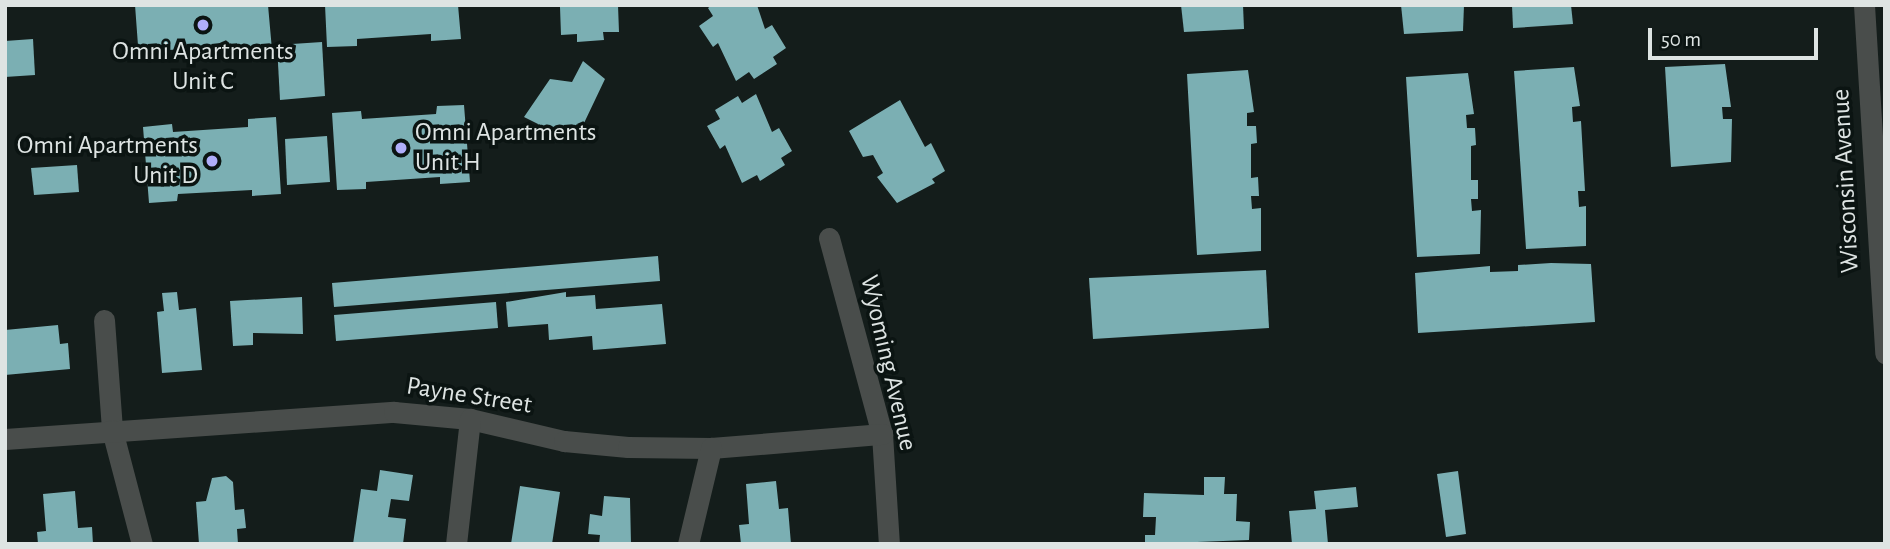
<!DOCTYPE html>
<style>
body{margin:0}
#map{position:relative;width:1890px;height:549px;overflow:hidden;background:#141d1b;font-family:"Alegreya Sans",sans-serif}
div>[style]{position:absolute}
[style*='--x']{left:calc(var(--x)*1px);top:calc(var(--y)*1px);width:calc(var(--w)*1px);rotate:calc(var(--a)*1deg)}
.building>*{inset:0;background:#7bafb3}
.minor>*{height:21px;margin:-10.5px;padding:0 10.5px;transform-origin:10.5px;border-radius:10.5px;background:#494d4b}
.dots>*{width:19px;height:19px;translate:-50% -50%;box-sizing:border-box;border:4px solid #0b1412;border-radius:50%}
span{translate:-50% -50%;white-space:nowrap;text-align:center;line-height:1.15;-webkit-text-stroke:7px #0b1412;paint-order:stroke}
.poi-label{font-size:26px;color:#dee4e3}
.left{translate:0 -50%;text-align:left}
.right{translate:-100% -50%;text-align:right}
.street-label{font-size:26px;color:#dee4e3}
.frame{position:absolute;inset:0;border:7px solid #dee4e3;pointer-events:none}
.scale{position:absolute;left:1648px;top:28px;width:170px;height:32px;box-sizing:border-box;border:4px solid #dee4e3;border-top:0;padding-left:9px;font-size:21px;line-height:24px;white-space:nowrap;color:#dee4e3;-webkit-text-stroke:5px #0b1412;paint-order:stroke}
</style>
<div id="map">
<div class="building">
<i style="clip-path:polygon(135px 5px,268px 5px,272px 50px,242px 52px,242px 46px,168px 50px,167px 57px,139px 59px)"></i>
<i style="clip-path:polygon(325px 5px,458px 5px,461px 39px,431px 41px,431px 34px,357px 39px,357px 46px,327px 47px)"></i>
<i style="clip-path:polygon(618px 5px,619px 32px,603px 32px,604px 40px,577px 42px,577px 34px,561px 35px,560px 7px)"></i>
<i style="clip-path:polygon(712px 5px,757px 5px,765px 29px,772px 25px,786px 48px,773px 57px,777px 64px,754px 79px,749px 72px,736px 81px,718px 43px,713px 47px,699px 26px,713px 16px,708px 8px)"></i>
<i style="clip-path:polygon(1181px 5px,1243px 5px,1244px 29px,1184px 32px)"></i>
<i style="clip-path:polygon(1401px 5px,1464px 5px,1463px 31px,1404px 34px)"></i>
<i style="clip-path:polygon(1512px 5px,1571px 5px,1573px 24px,1513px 28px)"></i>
<i style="clip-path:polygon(33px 39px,35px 75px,5px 77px,5px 41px)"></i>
<i style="clip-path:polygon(322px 42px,325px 96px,280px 100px,277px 45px)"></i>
<i style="clip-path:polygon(583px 61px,605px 79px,575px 142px,562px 136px,558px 143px,535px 132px,538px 124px,524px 117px,550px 79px,572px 82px)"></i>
<i style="clip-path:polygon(1725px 64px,1731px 107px,1722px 107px,1723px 119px,1732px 119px,1731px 162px,1671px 167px,1665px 67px)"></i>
<i style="clip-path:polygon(1574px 67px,1580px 106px,1572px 107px,1573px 122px,1581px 121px,1585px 191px,1578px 191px,1579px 207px,1586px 206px,1586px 246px,1526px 249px,1514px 71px)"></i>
<i style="clip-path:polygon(1248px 70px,1254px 112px,1247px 113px,1247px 126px,1256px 126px,1257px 143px,1251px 144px,1251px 178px,1258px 177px,1259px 196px,1251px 196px,1252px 209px,1261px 208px,1261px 251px,1197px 255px,1187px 74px)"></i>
<i style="clip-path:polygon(1468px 73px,1474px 114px,1466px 115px,1467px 128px,1475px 128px,1476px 145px,1471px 146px,1471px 180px,1478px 180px,1478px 199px,1471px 199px,1472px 211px,1481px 210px,1480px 254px,1417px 257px,1406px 77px)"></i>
<i style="clip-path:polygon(756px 94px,772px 132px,779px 128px,792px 151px,781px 158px,785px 165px,760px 181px,757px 175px,742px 183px,725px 145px,720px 149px,707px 126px,720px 119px,715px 110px,738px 96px,742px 103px)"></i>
<i style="clip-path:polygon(900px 100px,925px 147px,931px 143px,945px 171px,932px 179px,935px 183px,897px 203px,877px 177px,883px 173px,873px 155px,863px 157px,849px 131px)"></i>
<i style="clip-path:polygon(464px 105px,470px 182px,440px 184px,440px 177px,366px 182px,366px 189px,337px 190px,332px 113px,361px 111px,362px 119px,436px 114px,437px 106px)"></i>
<i style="clip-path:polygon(276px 117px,281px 194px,252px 196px,252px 190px,178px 194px,177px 201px,149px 203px,143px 127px,172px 124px,173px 132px,248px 127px,248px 119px)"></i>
<i style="clip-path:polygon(327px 136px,330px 182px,287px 185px,285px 139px)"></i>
<i style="clip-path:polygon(77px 165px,79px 192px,34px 195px,31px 168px)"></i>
<i style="clip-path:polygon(658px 256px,660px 281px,334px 307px,332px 283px)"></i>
<i style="clip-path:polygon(1551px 263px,1591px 264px,1595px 322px,1418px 333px,1415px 273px,1490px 266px,1490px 272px,1518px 271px,1518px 265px)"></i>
<i style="clip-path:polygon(1266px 270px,1269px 328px,1093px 339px,1089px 278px)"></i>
<i style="clip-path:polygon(177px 292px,179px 310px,196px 308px,202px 370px,162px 373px,157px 312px,164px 311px,162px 293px)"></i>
<i style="clip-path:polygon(566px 292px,566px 297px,595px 295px,596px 309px,662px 304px,666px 344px,593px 350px,592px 336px,549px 340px,548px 324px,508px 327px,506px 302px)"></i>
<i style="clip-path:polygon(302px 297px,303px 334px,253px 333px,253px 345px,233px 346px,230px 301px)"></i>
<i style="clip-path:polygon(496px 302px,498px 328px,336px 341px,334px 315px)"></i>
<i style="clip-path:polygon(58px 325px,60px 344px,68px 343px,70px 369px,5px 375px,5px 330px)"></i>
<i style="clip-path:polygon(380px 470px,413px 475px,409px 501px,391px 499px,388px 517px,406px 519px,403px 544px,353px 544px,361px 489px,377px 491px)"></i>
<i style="clip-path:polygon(1458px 471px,1466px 534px,1446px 537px,1437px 474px)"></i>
<i style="clip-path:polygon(226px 476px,233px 482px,235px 510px,244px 509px,246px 528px,237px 529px,238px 544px,199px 544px,196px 502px,206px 501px,212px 478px)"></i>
<i style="clip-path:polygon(1204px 477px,1225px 477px,1224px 494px,1237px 494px,1236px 521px,1250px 522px,1249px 540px,1145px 544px,1145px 535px,1155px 535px,1156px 517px,1143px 517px,1144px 493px,1204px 495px)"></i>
<i style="clip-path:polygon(776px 481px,779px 509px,788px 508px,791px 544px,741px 544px,739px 525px,749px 524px,746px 484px)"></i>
<i style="clip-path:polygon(520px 486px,560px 492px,552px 544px,511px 544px)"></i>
<i style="clip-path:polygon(1356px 487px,1358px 507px,1325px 510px,1328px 544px,1292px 544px,1289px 511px,1316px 509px,1314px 491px)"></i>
<i style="clip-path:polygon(75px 491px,78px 528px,92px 527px,93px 544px,38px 544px,37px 532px,46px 531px,43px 494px)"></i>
<i style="clip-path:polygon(604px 496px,630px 498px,631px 544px,599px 544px,600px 535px,588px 534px,590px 514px,602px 516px)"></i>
</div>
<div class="minor">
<i style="--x:1864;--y:5;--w:349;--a:86.5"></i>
<i style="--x:829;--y:238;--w:203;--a:74.9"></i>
<i style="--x:882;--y:434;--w:110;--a:86.4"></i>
<i style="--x:104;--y:320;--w:110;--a:85.8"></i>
<i style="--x:112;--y:430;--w:118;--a:75.3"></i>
<i style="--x:5;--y:439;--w:390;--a:-4"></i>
<i style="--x:394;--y:412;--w:76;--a:5.3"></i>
<i style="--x:470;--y:419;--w:97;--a:13.2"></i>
<i style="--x:564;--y:441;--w:64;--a:5.4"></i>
<i style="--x:628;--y:447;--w:83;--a:0.7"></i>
<i style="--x:711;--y:448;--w:172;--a:-4.7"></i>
<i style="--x:456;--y:544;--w:126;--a:-83.6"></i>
<i style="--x:688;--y:544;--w:99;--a:-76.5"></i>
</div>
<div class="dots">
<i style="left:203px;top:25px;background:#b0aefa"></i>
<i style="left:401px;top:148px;background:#b0aefa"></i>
<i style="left:212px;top:161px;background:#b0aefa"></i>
</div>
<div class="poi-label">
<span style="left:203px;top:67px">Omni Apartments<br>Unit C</span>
<span class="left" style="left:415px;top:148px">Omni Apartments<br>Unit H</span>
<span class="right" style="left:198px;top:161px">Omni Apartments<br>Unit D</span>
</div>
<div class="street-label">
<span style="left:1846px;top:181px;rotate:-93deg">Wisconsin Avenue</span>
<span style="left:888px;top:363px;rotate:77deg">Wyoming Avenue</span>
<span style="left:469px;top:396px;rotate:9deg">Payne Street</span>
</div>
<div class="frame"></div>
<div class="scale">50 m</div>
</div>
